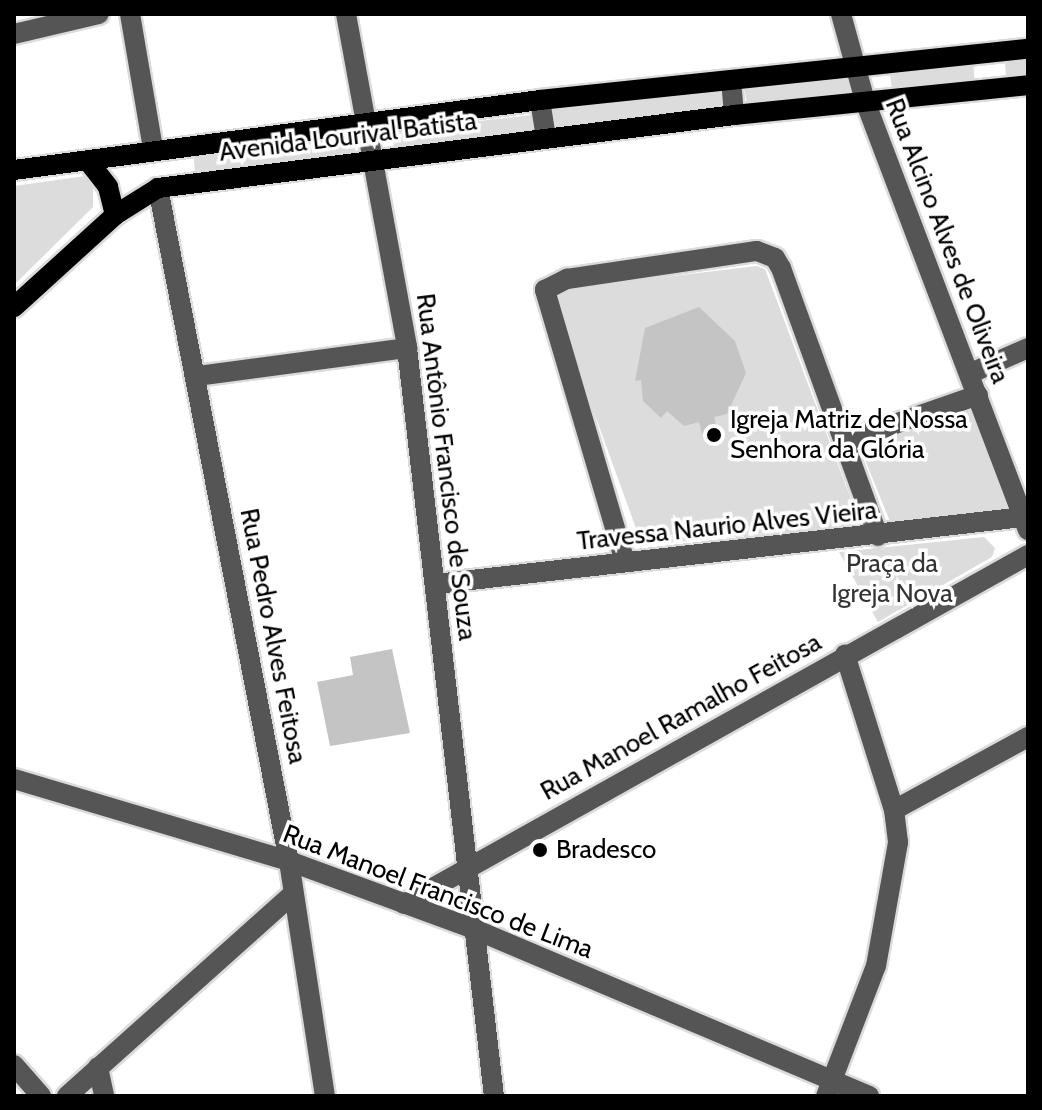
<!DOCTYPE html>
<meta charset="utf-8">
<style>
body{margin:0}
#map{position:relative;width:1042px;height:1110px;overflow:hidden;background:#fff;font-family:Cabin,sans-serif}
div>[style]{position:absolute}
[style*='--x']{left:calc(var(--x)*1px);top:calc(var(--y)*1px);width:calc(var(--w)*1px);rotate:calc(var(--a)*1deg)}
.green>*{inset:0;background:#dcdcdc}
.building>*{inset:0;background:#c4c4c4}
.roads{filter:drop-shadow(2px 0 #dbdbdb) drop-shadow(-2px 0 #dbdbdb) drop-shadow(0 2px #dbdbdb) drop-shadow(0 -2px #dbdbdb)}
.minor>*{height:20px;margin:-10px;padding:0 10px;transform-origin:10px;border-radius:10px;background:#555}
.major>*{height:20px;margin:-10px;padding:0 10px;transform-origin:10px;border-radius:10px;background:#000}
.dots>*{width:22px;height:22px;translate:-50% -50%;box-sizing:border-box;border:4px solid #fff;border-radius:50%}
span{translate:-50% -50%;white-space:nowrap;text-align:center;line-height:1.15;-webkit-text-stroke:7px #fff;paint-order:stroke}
.street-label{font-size:26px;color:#000}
.poi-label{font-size:26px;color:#000}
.left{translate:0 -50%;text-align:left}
.park-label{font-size:26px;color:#333}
.frame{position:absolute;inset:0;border:16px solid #000;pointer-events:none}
</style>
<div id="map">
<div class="green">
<i style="clip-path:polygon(1028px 58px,1028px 75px,1006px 78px,1005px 61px)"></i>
<i style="clip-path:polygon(973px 61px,975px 84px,892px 91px,890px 73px)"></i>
<i style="clip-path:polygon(848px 74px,850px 93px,747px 105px,744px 86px)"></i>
<i style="clip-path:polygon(721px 90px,722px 106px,555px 129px,551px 107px)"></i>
<i style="clip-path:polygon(531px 115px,534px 132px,394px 147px,391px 131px)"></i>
<i style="clip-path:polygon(351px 136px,356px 152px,195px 171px,193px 152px)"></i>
<i style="clip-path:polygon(85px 176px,93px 183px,93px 207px,14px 285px,14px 186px)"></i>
<i style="clip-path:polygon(757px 266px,765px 269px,861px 526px,642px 545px,552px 296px,555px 290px)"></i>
<i style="clip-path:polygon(971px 406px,1011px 512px,891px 524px,859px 445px)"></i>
<i style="clip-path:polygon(984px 537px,995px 548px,992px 557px,878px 622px,839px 552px)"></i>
</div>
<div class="building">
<i style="clip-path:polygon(699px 307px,735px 341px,746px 373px,727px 414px,714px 417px,717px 430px,702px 434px,699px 422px,684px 426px,667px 411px,661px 418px,643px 401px,641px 380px,635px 381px,645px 328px)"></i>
<i style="clip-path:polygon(392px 649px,410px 733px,330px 746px,317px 682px,353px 675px,350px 657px)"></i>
</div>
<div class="roads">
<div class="minor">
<i style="--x:130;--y:14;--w:137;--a:80.3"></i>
<i style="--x:346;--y:14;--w:340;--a:79.6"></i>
<i style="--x:407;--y:348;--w:753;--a:83.37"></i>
<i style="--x:841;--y:14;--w:90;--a:74.6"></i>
<i style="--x:865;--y:101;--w:459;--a:69.2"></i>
<i style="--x:14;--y:34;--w:87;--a:-13.2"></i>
<i style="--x:731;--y:80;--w:35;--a:85"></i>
<i style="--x:540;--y:100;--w:38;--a:81"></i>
<i style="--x:158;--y:188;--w:686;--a:78.99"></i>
<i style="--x:289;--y:861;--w:238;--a:81.3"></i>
<i style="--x:971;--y:373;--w:62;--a:-23.7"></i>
<i style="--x:197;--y:376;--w:212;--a:-7.6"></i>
<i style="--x:843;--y:442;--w:143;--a:-19.2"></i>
<i style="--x:625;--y:562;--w:284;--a:-106.4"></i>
<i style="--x:545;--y:290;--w:25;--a:-27"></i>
<i style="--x:567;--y:279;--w:192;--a:-8.4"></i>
<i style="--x:757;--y:251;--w:19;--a:21"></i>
<i style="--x:775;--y:258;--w:12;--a:59"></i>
<i style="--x:781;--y:268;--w:285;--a:70.1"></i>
<i style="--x:436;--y:584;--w:591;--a:-6.51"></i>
<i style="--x:14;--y:779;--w:287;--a:16.6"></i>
<i style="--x:289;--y:861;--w:197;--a:20.2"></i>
<i style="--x:474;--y:929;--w:429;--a:22.9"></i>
<i style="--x:894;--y:810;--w:153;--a:-28.6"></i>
<i style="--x:404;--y:904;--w:715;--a:-29.22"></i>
<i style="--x:14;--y:1065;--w:41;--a:48.9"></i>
<i style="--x:98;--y:1067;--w:30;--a:78"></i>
<i style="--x:67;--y:1096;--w:303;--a:-41.8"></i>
<i style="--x:826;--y:1096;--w:139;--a:-69"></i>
<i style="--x:876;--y:966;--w:126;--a:-79.9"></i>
<i style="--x:898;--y:842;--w:32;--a:-97"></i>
<i style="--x:894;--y:810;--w:163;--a:-107.5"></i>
</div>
<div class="major">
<i style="--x:88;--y:161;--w:33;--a:52"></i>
<i style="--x:108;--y:187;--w:29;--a:76"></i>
<i style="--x:14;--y:170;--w:531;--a:-7.58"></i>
<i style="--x:540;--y:100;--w:491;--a:-6"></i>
<i style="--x:14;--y:307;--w:137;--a:-42.3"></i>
<i style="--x:115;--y:215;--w:51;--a:-32.1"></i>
<i style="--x:158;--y:188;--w:581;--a:-7.22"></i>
<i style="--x:734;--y:115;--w:296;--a:-5.8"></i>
</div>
</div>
<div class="dots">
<i style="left:714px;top:435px;background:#000"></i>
<i style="left:540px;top:850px;background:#000"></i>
</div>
<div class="street-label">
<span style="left:348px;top:137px;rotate:-7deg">Avenida Lourival Batista</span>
<span style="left:947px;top:241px;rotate:69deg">Rua Alcino Alves de Oliveira</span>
<span style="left:446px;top:467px;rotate:83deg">Rua Antônio Francisco de Souza</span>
<span style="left:727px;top:526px;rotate:-6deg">Travessa Naurio Alves Vieira</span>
<span style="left:273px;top:636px;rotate:79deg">Rua Pedro Alves Feitosa</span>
<span style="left:681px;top:717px;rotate:-29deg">Rua Manoel Ramalho Feitosa</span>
<span style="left:438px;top:892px;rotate:21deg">Rua Manoel Francisco de Lima</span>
</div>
<div class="poi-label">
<span class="left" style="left:730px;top:435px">Igreja Matriz de Nossa<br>Senhora da Glória</span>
<span class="left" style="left:556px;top:850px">Bradesco</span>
</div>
<div class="park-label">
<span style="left:892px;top:579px">Praça da<br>Igreja Nova</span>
</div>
<div class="frame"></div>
</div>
